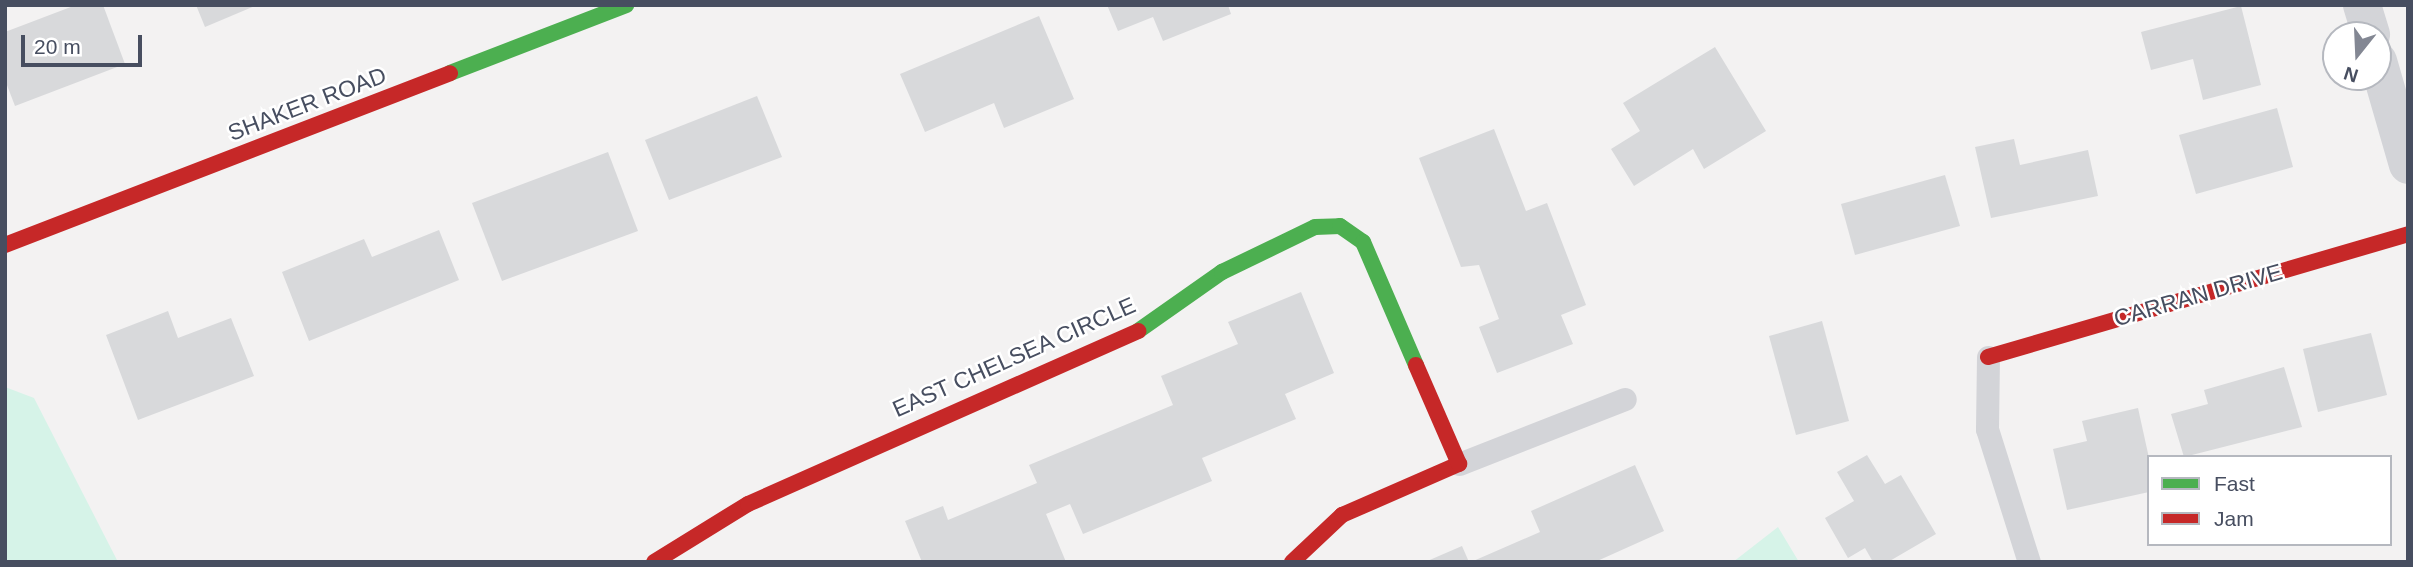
<!DOCTYPE html>
<style>
body{margin:0}
#map{position:relative;width:2413px;height:567px;overflow:hidden;background:#f3f2f2;font-family:Helvetica,sans-serif}
div>[style]{position:absolute}
[style*='--x']{left:calc(var(--x)*1px);top:calc(var(--y)*1px);width:calc(var(--w)*1px);rotate:calc(var(--a)*1deg)}
.green>*{inset:0;background:#d6f3e8}
.building>*{inset:0;background:#d8d9db}
.lane>*{height:23px;margin:-11.5px;padding:0 11.5px;transform-origin:11.5px;border-radius:11.5px;background:#d3d4d8}
.street>*{height:38px;margin:-19px;padding:0 19px;transform-origin:19px;border-radius:19px;background:#d3d4d8}
.fast>*{height:16px;margin:-8px;padding:0 8px;transform-origin:8px;border-radius:8px;background:#4caf50}
.jam>*{height:16px;margin:-8px;padding:0 8px;transform-origin:8px;border-radius:8px;background:#c62828}
span{translate:-50% -50%;white-space:nowrap;text-align:center;line-height:1.15;-webkit-text-stroke:5px #fff;paint-order:stroke}
.street-label{font-size:23px;color:#474e60}
.frame{position:absolute;inset:0;border:7px solid #474e60;pointer-events:none}
.legend{position:absolute;left:2147px;top:455px;width:245px;height:91px;box-sizing:border-box;background:#fff;border:2px solid #b5b8bf;margin:0;padding:9px 12px;list-style:none;font-size:21px;color:#474e60}
.legend li{display:flex;align-items:center;gap:14px;height:35px}
.legend b{width:35px;border:2px solid #b5b8bf}
.north{position:absolute;left:2322px;top:21px;width:70px;height:70px;box-sizing:border-box;background:#fff;border:2px solid #b5b8bf;border-radius:50%;rotate:198deg;font-size:19px;font-weight:700;line-height:28px;text-align:center;color:#474e60}
.north::after{content:'';display:block;margin:auto;width:24px;height:32px;background:#838793;clip-path:polygon(50% 0,100% 100%,50% 72%,0 100%)}
.scale{position:absolute;left:21px;top:35px;width:121px;height:32px;box-sizing:border-box;border:4px solid #474e60;border-top:0;padding-left:9px;font-size:21px;line-height:24px;white-space:nowrap;color:#474e60;-webkit-text-stroke:5px #fff;paint-order:stroke}
</style>
<div id="map">
<div class="green">
<i style="clip-path:polygon(5px 387px,34px 398px,118px 562px,5px 562px)"></i>
<i style="clip-path:polygon(1778px 527px,1799px 562px,1733px 562px)"></i>
</div>
<div class="building">
<i style="clip-path:polygon(76px 5px,103px 5px,125px 64px,15px 106px,5px 80px,5px 32px)"></i>
<i style="clip-path:polygon(196px 5px,257px 5px,205px 27px)"></i>
<i style="clip-path:polygon(1107px 5px,1228px 5px,1231px 14px,1163px 41px,1153px 17px,1118px 31px)"></i>
<i style="clip-path:polygon(2241px 6px,2261px 85px,2203px 100px,2193px 59px,2151px 70px,2141px 32px)"></i>
<i style="clip-path:polygon(1039px 16px,1074px 99px,1004px 128px,994px 103px,925px 132px,900px 74px)"></i>
<i style="clip-path:polygon(1715px 47px,1766px 131px,1704px 169px,1693px 149px,1634px 186px,1611px 149px,1640px 131px,1623px 103px)"></i>
<i style="clip-path:polygon(757px 96px,782px 157px,669px 200px,645px 140px)"></i>
<i style="clip-path:polygon(2277px 108px,2293px 167px,2196px 194px,2179px 135px)"></i>
<i style="clip-path:polygon(1494px 129px,1526px 211px,1547px 203px,1586px 305px,1561px 315px,1573px 344px,1497px 373px,1479px 327px,1499px 319px,1479px 265px,1461px 267px,1419px 158px)"></i>
<i style="clip-path:polygon(2014px 139px,2020px 165px,2088px 150px,2098px 196px,1991px 218px,1975px 147px)"></i>
<i style="clip-path:polygon(608px 152px,638px 231px,502px 281px,472px 203px)"></i>
<i style="clip-path:polygon(1945px 175px,1960px 226px,1855px 255px,1841px 204px)"></i>
<i style="clip-path:polygon(439px 230px,459px 280px,309px 341px,282px 272px,364px 239px,372px 257px)"></i>
<i style="clip-path:polygon(1301px 292px,1334px 373px,1285px 394px,1296px 419px,1202px 458px,1212px 481px,1083px 534px,1070px 504px,1046px 514px,1066px 562px,922px 562px,905px 521px,943px 506px,948px 520px,1037px 483px,1029px 465px,1173px 405px,1161px 376px,1238px 344px,1228px 322px)"></i>
<i style="clip-path:polygon(168px 311px,178px 338px,231px 318px,254px 376px,138px 420px,106px 335px)"></i>
<i style="clip-path:polygon(1822px 321px,1849px 421px,1796px 435px,1769px 336px)"></i>
<i style="clip-path:polygon(2371px 333px,2387px 395px,2318px 412px,2303px 349px)"></i>
<i style="clip-path:polygon(2284px 367px,2302px 427px,2184px 457px,2171px 414px,2208px 404px,2204px 390px)"></i>
<i style="clip-path:polygon(2138px 408px,2149px 458px,2149px 492px,2067px 510px,2053px 449px,2087px 441px,2082px 421px)"></i>
<i style="clip-path:polygon(1867px 455px,1885px 484px,1901px 475px,1936px 534px,1888px 562px,1873px 562px,1865px 548px,1848px 558px,1825px 518px,1854px 501px,1837px 472px)"></i>
<i style="clip-path:polygon(1635px 465px,1664px 531px,1595px 562px,1471px 562px,1540px 532px,1531px 511px)"></i>
<i style="clip-path:polygon(1462px 546px,1469px 562px,1425px 562px)"></i>
</div>
<div class="lane">
<i style="--x:1988;--y:357;--w:72;--a:90.8"></i>
<i style="--x:1987;--y:429;--w:139;--a:72.5"></i>
<i style="--x:1459;--y:464;--w:178;--a:-21.4"></i>
</div>
<div class="street">
<i style="--x:2362;--y:5;--w:31;--a:73"></i>
<i style="--x:2378;--y:61;--w:108;--a:73.9"></i>
</div>
<div class="fast">
<i style="--x:450;--y:73;--w:189;--a:-21.1"></i>
<i style="--x:1138;--y:331;--w:103;--a:-35.1"></i>
<i style="--x:1222;--y:272;--w:103;--a:-25.8"></i>
<i style="--x:1315;--y:227;--w:25;--a:-2"></i>
<i style="--x:1340;--y:226;--w:28;--a:35"></i>
<i style="--x:1363;--y:242;--w:134;--a:66.7"></i>
</div>
<div class="jam">
<i style="--x:5;--y:245;--w:477;--a:-21.1"></i>
<i style="--x:1988;--y:357;--w:438;--a:-16.3"></i>
<i style="--x:654;--y:562;--w:110;--a:-31.7"></i>
<i style="--x:748;--y:504;--w:427;--a:-23.9"></i>
<i style="--x:1292;--y:562;--w:69;--a:-43.2"></i>
<i style="--x:1342;--y:515;--w:128;--a:-23.6"></i>
<i style="--x:1459;--y:464;--w:108;--a:-113.5"></i>
</div>
<div class="street-label">
<span style="left:307px;top:104px;rotate:-21deg">SHAKER ROAD</span>
<span style="left:2198px;top:295px;rotate:-16deg">CARRAN DRIVE</span>
<span style="left:1014px;top:357px;rotate:-24deg">EAST CHELSEA CIRCLE</span>
</div>
<div class="frame"></div>
<ul class="legend">
<li><b style="height:9px;background:#4caf50"></b>Fast</li>
<li><b style="height:9px;background:#c62828"></b>Jam</li>
</ul>
<div class="north">N</div>
<div class="scale">20 m</div>
</div>
